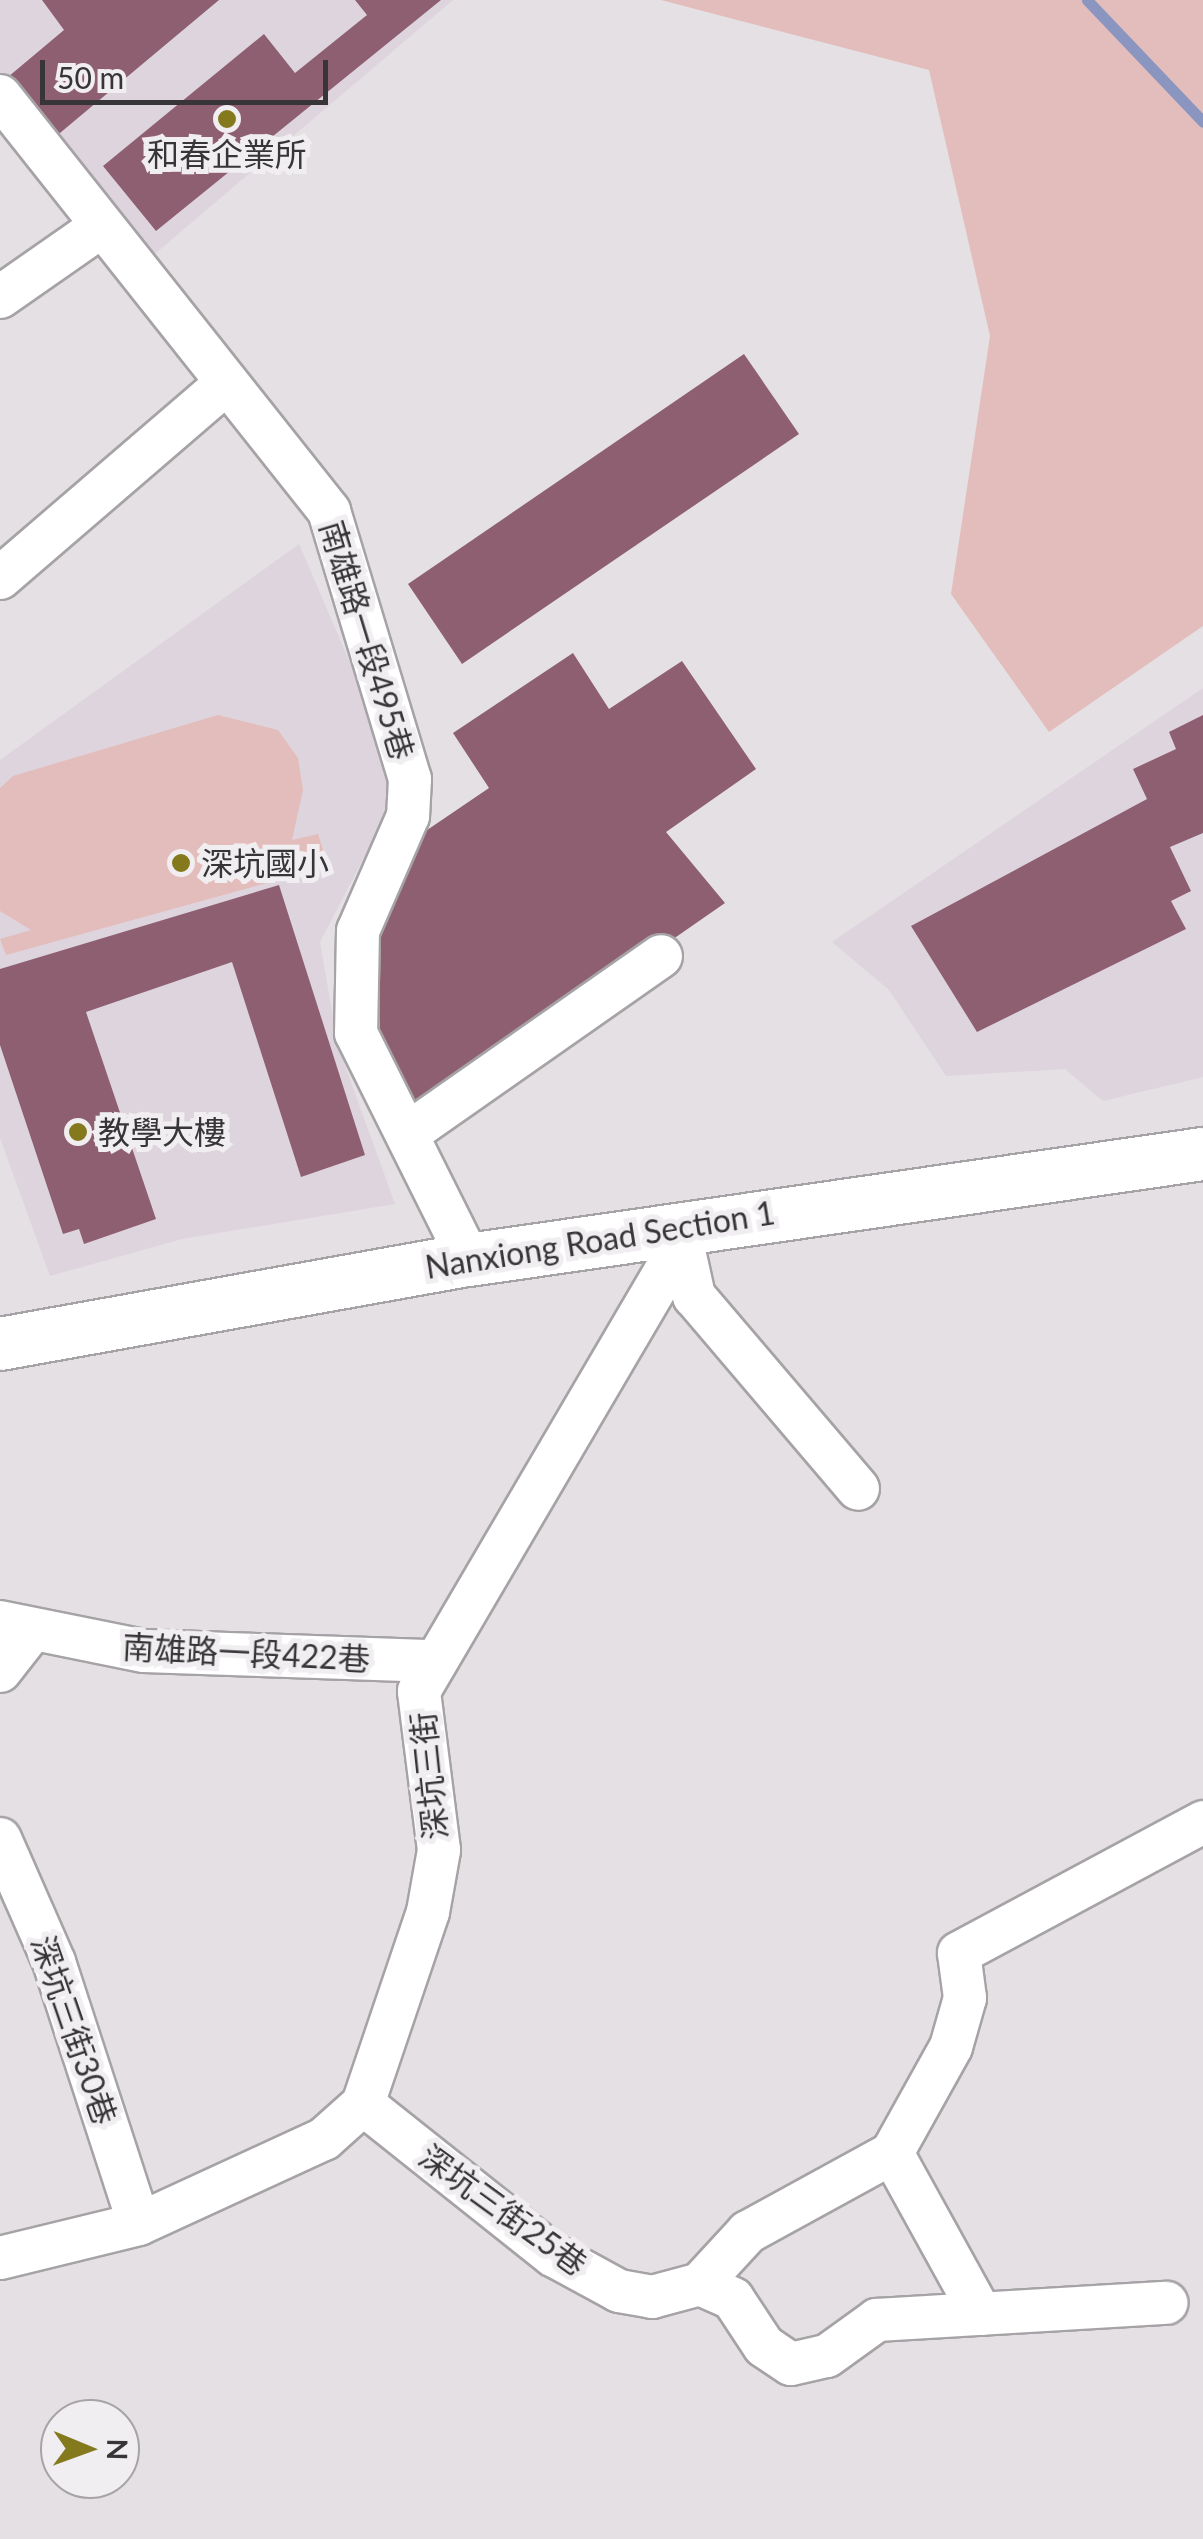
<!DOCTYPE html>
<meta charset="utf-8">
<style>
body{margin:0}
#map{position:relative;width:1203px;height:2539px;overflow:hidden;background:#e4e0e4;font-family:Lato,"Noto Sans TC",sans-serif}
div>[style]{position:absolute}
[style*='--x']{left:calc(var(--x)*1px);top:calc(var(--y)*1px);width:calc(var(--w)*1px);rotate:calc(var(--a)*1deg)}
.built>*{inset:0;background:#ded4dd}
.green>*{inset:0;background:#e3bdbb}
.stream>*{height:11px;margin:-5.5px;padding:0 5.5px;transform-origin:5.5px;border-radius:5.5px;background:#8a95c0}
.building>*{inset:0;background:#8e5f71}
.roads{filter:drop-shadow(2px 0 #a6a3a6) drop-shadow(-2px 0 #a6a3a6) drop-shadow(0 2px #a6a3a6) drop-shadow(0 -2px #a6a3a6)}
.minor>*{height:42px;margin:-21px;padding:0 21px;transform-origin:21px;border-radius:21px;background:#fff}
.major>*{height:52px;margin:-26px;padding:0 26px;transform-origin:26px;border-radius:26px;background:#fff}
.dots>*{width:28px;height:28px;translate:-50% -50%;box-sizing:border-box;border:5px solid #f1eef1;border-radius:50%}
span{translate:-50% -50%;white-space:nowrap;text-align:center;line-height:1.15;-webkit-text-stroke:10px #f1eef1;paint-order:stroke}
.poi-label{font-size:32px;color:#373537}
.left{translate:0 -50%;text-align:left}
.street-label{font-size:32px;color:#373537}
.north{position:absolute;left:40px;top:2399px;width:100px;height:100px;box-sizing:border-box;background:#f1eef1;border:2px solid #a7a4a7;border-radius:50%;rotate:91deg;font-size:28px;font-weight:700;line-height:40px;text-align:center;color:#373537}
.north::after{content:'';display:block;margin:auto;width:35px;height:45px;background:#85791e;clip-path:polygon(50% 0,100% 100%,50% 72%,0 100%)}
.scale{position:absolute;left:40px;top:60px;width:288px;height:45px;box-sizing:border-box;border:5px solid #373537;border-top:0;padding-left:12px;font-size:30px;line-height:35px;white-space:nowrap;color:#373537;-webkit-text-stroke:8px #f1eef1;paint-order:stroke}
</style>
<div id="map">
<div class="built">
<i style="clip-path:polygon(0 0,453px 0,150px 258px,0 112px)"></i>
<i style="clip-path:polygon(299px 544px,402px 784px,320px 942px,338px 1046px,395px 1204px,182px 1239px,50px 1276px,0 1138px,0 760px)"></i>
<i style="clip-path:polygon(1203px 688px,1203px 1077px,1103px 1101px,1065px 1069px,946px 1076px,889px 990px,832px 942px)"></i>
</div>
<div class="green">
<i style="clip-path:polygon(661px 0,1203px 0,1203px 626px,1049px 732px,951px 594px,990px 336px,929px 70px)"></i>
<i style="clip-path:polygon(218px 715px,278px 730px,298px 758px,303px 790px,292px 840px,318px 834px,328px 866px,6px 955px,0 939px,31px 930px,0 911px,0 788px,13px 776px)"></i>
</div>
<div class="stream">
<i style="--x:1087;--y:0;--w:168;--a:46.4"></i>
</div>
<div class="building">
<i style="clip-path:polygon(42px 0,219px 0,54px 138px,8px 77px,64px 30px)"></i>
<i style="clip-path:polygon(355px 0,441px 0,156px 231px,103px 166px,264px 34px,295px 73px,367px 15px)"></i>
<i style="clip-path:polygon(744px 354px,799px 434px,462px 664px,408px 584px)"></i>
<i style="clip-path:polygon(573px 653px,609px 709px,682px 661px,756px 769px,666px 832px,725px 903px,414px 1119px,380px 1044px,378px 941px,408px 843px,489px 788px,453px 733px)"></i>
<i style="clip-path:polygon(1203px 715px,1203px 833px,1170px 847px,1191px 891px,1171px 901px,1186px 929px,977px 1032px,911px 926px,1147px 799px,1133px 769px,1176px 749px,1169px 732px)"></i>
<i style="clip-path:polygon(279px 885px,365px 1155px,301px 1177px,232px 962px,86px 1012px,156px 1219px,84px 1244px,79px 1229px,63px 1234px,0 1045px,0 969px)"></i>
</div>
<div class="roads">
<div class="minor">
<i style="--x:0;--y:96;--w:530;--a:51.59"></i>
<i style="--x:329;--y:511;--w:280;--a:73.2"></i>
<i style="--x:410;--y:779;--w:37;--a:93"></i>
<i style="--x:408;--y:816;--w:125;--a:113.5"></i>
<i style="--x:358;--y:931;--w:102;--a:91.1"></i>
<i style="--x:356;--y:1033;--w:254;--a:63.5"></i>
<i style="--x:0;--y:297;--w:121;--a:-34.9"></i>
<i style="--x:0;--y:578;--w:293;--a:-40.7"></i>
<i style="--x:407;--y:1134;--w:310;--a:-35"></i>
<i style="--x:679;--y:1228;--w:70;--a:77.6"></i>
<i style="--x:694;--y:1296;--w:253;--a:49.6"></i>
<i style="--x:0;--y:1622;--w:147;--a:11.4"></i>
<i style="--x:144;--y:1651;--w:290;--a:2"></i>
<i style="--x:0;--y:1671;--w:47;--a:-51.9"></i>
<i style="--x:0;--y:1839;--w:134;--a:66.3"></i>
<i style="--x:54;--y:1962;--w:275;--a:72"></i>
<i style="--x:363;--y:2104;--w:243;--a:38.5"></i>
<i style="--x:553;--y:2255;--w:75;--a:28.6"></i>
<i style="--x:619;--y:2291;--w:34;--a:10"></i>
<i style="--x:652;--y:2297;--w:50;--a:-15.2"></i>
<i style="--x:700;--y:2284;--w:71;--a:-47.3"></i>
<i style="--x:748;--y:2232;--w:164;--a:-28.7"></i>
<i style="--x:892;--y:2153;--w:121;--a:-60.9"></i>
<i style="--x:951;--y:2047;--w:51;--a:-74.1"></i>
<i style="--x:965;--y:1998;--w:45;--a:-97.6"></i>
<i style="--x:959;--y:1953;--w:277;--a:-28.2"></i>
<i style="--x:892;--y:2153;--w:184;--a:61.1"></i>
<i style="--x:0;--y:2258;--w:143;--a:-13.7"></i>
<i style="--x:139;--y:2224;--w:204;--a:-24.7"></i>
<i style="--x:324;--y:2139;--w:52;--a:-41.9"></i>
<i style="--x:363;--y:2104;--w:203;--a:-71.3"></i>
<i style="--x:428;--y:1912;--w:63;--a:-79.9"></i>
<i style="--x:439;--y:1850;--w:160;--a:-97.2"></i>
<i style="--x:419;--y:1691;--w:492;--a:-59.6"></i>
<i style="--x:668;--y:1267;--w:41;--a:-74.6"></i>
<i style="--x:700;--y:2284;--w:36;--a:24"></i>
<i style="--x:733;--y:2299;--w:56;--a:56.6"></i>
<i style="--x:764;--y:2346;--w:32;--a:34"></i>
<i style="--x:791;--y:2364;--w:37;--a:-13"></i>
<i style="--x:827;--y:2356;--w:62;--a:-35.8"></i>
<i style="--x:877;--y:2320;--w:290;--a:-3.4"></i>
</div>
<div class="major">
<i style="--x:0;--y:1344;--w:476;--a:-10.2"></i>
<i style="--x:469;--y:1260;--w:742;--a:-8.22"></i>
</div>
</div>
<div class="dots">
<i style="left:227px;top:119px;background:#85791e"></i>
<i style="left:181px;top:863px;background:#85791e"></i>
<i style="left:78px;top:1132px;background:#85791e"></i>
</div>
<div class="poi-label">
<span style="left:227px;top:154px">和春企業所</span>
<span class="left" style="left:201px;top:863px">深坑國小</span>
<span class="left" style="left:98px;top:1132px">教學大樓</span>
</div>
<div class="street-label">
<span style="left:367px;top:640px;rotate:73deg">南雄路一段495巷</span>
<span style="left:600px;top:1240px;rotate:-9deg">Nanxiong Road Section 1</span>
<span style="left:246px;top:1653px;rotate:3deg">南雄路一段422巷</span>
<span style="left:429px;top:1776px;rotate:-96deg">深坑三街</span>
<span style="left:74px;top:2030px;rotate:71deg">深坑三街30巷</span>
<span style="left:503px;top:2210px;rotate:36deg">深坑三街25巷</span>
</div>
<div class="north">N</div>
<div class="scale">50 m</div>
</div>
